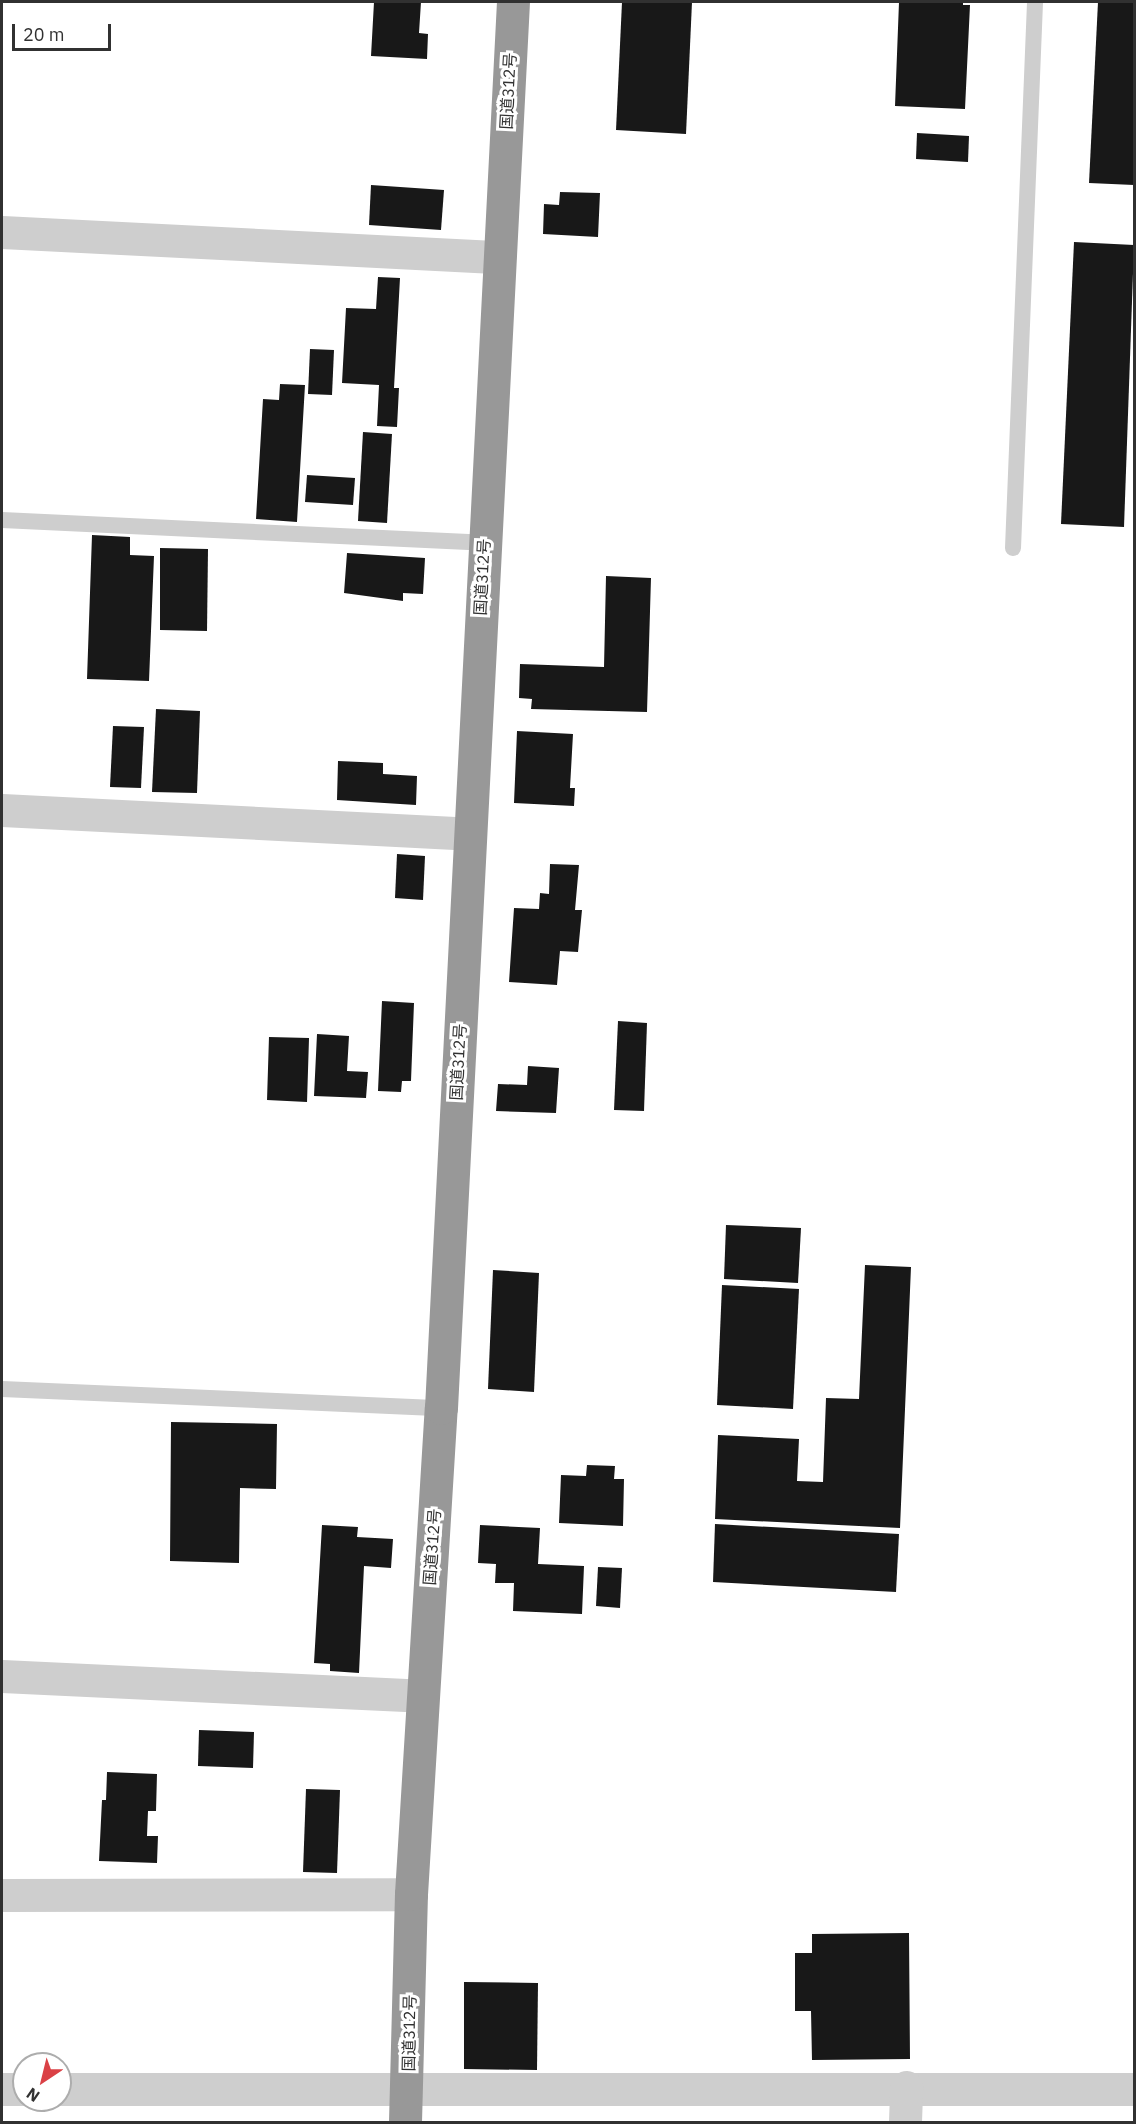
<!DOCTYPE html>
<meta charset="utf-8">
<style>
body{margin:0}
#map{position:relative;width:1136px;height:2124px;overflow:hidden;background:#fff;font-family:"IBM Plex Sans","Noto Sans JP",sans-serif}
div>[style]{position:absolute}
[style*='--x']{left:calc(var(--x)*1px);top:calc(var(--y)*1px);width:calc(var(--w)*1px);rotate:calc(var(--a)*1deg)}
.building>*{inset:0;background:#181818}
.lane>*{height:16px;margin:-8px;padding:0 8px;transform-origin:8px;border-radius:8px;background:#cecece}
.street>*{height:33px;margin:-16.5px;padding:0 16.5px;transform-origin:16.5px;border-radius:16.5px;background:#cecece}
.highway>*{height:33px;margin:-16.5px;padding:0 16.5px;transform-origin:16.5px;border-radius:16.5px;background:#989898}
span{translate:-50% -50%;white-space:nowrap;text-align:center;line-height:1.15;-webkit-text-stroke:6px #fff;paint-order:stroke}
.street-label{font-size:16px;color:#313131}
.frame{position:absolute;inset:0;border:3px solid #313131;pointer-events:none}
.north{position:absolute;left:12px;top:2052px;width:60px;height:60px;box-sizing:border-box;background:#fff;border:2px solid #adadad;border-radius:50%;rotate:215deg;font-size:16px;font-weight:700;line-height:24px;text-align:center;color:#313131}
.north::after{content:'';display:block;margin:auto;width:21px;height:27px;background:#da4146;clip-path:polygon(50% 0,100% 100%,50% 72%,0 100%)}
.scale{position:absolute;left:12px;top:24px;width:99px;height:27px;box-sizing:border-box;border:3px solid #313131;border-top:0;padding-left:8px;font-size:18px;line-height:21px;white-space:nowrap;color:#313131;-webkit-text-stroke:4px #fff;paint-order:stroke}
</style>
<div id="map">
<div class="building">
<i style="clip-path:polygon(374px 2px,421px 2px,419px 33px,428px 34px,427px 59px,371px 56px)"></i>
<i style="clip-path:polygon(622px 2px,692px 2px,686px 134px,616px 130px)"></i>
<i style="clip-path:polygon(899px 2px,963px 2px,963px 5px,970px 5px,965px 109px,895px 106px)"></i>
<i style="clip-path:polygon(1098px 2px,1134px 2px,1134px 185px,1089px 183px)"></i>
<i style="clip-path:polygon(917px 133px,969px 136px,968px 162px,916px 159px)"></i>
<i style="clip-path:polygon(371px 185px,444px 190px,441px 230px,369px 225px)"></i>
<i style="clip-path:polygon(560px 192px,600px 193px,598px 237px,543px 234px,544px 204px,559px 205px)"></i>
<i style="clip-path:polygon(1074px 242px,1134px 245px,1124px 527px,1061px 524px)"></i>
<i style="clip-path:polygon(378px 277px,400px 278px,394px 388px,399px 388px,397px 427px,377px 426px,379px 385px,342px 383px,346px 308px,376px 309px)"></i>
<i style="clip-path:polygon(310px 349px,334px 350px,332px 395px,308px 394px)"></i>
<i style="clip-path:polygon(280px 384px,305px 385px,297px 522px,256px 519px,263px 399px,279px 400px)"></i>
<i style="clip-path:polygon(363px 432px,392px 434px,387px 523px,358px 521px)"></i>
<i style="clip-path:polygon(307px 475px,355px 478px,353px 505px,305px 502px)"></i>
<i style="clip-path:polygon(92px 535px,130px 537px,130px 555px,154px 556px,149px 681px,87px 679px)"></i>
<i style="clip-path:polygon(160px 548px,208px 549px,207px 631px,160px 630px)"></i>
<i style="clip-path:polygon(347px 553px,425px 558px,423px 594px,403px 593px,403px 601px,344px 593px)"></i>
<i style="clip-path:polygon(606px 576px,651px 578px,647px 712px,531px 709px,532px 699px,519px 698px,520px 664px,604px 667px)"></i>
<i style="clip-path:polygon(156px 709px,200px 711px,197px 793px,152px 792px)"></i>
<i style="clip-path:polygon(113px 726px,144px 727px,141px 788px,110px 787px)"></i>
<i style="clip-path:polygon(517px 731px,573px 734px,570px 788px,575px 788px,574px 806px,514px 803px)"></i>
<i style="clip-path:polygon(338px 761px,383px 763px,383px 774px,417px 776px,416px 805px,337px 800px)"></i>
<i style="clip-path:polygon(397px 854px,425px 856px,423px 900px,395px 898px)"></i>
<i style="clip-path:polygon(550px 864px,579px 865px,575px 910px,582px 910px,578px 952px,560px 951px,557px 985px,509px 982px,514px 908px,539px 909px,540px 893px,549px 894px)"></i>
<i style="clip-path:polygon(382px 1001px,414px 1003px,411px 1081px,402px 1081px,401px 1092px,378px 1091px)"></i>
<i style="clip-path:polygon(618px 1021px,647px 1023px,644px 1111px,614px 1110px)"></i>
<i style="clip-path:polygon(317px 1034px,349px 1036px,347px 1071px,368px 1072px,366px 1098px,314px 1096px)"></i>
<i style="clip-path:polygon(269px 1037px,309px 1038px,307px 1102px,267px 1100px)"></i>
<i style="clip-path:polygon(528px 1066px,559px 1068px,556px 1113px,496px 1111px,498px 1084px,527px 1085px)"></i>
<i style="clip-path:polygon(726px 1225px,801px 1228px,798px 1283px,724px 1279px)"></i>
<i style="clip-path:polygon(865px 1265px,911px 1267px,900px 1528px,715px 1519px,718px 1435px,799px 1439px,797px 1481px,823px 1482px,826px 1398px,859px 1399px)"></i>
<i style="clip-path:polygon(493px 1270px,539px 1273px,534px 1392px,488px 1389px)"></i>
<i style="clip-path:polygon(722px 1285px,799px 1289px,793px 1409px,717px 1405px)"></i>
<i style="clip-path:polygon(171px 1422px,277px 1424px,276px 1489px,240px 1488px,239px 1563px,170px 1561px)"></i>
<i style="clip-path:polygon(587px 1465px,615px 1466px,614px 1479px,624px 1479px,623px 1526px,559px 1523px,561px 1475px,586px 1476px)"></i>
<i style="clip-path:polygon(715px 1524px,899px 1534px,896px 1592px,713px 1582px)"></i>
<i style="clip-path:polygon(322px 1525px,358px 1527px,357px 1537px,393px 1539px,391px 1568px,364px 1566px,359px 1673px,330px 1671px,330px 1664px,314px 1663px)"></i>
<i style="clip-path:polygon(480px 1525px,540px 1528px,538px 1564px,584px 1566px,582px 1614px,513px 1611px,514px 1583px,495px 1583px,496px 1564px,478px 1563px)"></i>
<i style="clip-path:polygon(598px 1567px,622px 1568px,620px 1608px,596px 1606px)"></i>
<i style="clip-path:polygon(199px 1730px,254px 1732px,253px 1768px,198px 1766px)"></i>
<i style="clip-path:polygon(107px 1772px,157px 1774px,156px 1811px,148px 1811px,147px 1836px,158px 1836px,157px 1863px,99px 1861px,102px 1800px,106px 1800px)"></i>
<i style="clip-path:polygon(306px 1789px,340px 1790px,337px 1873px,303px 1872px)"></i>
<i style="clip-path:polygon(909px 1933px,910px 2059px,812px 2060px,811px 2011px,795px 2011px,795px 1953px,812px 1953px,812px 1934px)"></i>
<i style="clip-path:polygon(464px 1982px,538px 1983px,537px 2070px,464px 2069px)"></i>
</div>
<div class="lane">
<i style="--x:2;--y:520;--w:483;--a:2.7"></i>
<i style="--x:1013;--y:548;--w:546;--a:-87.69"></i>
<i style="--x:2;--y:1389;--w:439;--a:2.5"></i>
</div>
<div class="street">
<i style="--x:2;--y:232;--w:498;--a:2.9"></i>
<i style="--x:2;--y:810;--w:468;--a:2.9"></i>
<i style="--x:2;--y:1676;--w:420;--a:2.7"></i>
<i style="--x:2;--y:1895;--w:409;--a:-0.1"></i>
<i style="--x:2;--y:2089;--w:22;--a:0"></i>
<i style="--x:60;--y:2089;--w:1074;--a:0"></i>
<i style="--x:905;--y:2122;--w:35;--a:-88"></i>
</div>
<div class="highway">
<i style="--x:405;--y:2122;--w:228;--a:-88.5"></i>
<i style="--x:411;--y:1894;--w:487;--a:-86.5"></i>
<i style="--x:441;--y:1408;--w:1408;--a:-87.07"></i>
</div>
<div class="street-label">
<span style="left:508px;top:91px;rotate:-87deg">国道312号</span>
<span style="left:482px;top:577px;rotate:-87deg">国道312号</span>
<span style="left:458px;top:1062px;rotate:-87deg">国道312号</span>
<span style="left:432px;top:1547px;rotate:-86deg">国道312号</span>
<span style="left:409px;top:2033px;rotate:-89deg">国道312号</span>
</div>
<div class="frame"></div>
<div class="north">N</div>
<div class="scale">20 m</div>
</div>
